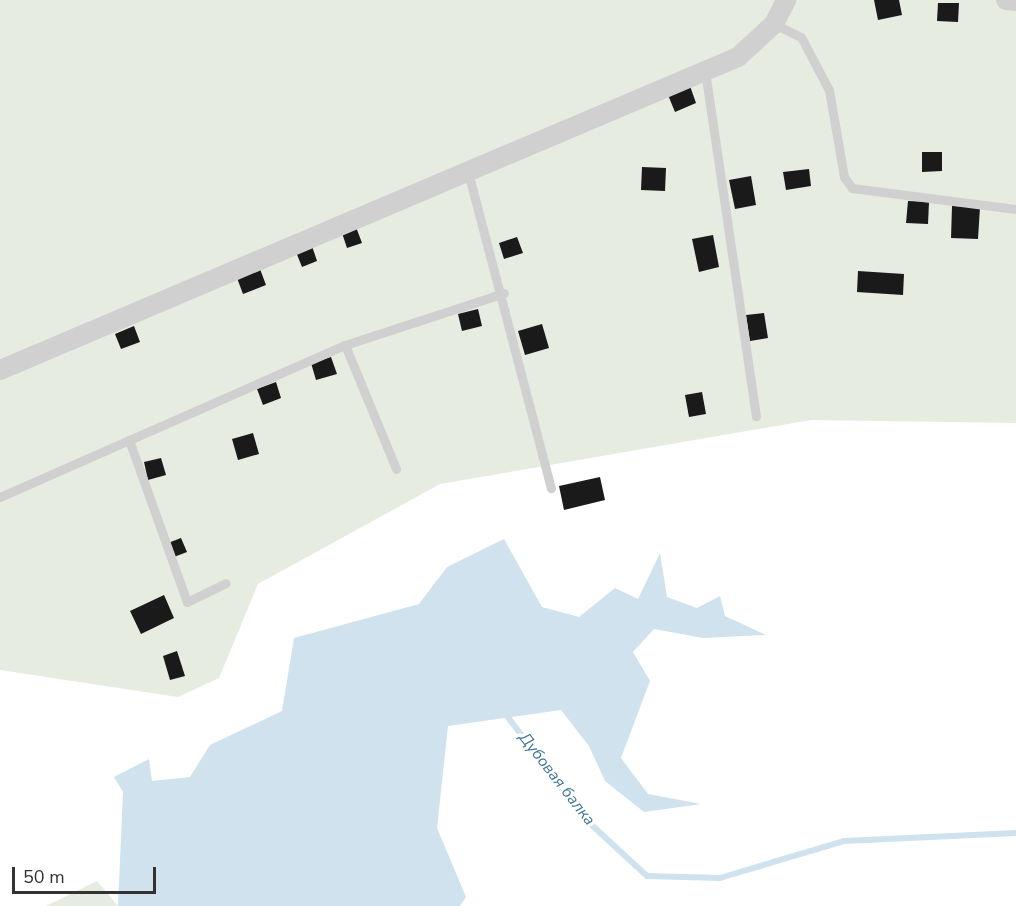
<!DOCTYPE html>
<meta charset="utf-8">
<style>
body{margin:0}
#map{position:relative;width:1016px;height:906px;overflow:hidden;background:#fff;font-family:"Nunito Sans",sans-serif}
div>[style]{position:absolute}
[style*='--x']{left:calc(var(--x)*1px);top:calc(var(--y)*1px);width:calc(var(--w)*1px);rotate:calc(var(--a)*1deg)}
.green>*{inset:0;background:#e6ecdf}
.water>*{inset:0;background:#cfe2ee}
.stream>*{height:6px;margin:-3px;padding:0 3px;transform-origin:3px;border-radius:3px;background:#cfe2ee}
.building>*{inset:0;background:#1a1a1a}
.service>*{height:9px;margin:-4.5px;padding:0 4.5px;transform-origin:4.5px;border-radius:4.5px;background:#d0d0d0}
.minor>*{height:20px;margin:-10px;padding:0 10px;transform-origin:10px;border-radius:10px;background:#d0d0d0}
span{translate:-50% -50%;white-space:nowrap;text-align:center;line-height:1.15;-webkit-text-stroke:6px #fff;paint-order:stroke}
.water-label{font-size:16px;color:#3f7597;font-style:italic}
.scale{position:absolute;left:12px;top:867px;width:144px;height:27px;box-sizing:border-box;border:3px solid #333;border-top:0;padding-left:8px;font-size:18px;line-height:21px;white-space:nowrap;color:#333;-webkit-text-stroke:4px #fff;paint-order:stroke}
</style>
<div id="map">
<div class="green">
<i style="clip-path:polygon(0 0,1016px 0,1016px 423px,811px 420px,440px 484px,258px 584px,219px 678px,178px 697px,0 670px)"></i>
<i style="clip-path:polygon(97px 881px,118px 906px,46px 906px)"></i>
</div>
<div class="water">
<i style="clip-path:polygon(504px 539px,542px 607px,579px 617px,615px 588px,638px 599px,660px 553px,667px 597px,697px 608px,720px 596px,725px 616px,766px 635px,703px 638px,654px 629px,633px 652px,650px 681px,621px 758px,648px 794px,701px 804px,644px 812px,605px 781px,589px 746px,561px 710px,448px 726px,437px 828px,466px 897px,460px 906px,118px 906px,123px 792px,114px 777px,149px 759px,152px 781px,190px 777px,210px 745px,282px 711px,294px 638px,419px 604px,447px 567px)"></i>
</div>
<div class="stream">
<i style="--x:504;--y:712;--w:131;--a:53"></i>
<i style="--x:583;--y:817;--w:87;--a:42.7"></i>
<i style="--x:647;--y:876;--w:73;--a:1.6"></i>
<i style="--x:720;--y:878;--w:129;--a:-16.6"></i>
<i style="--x:844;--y:841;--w:172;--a:-2.7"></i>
</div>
<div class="building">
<i style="clip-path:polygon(874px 0,899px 0,902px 15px,878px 20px)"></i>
<i style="clip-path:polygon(938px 3px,959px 3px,958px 22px,937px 21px)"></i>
<i style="clip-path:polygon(690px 86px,696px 103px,675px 112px,668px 95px)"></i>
<i style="clip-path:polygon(922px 152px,942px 152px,942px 171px,922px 172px)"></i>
<i style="clip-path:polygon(642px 167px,666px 168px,665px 191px,641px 190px)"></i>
<i style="clip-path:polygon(809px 169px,811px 186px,786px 190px,783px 172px)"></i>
<i style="clip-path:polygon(751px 176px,756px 205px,735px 209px,729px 180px)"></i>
<i style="clip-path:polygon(908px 201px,929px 202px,928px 224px,906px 223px)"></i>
<i style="clip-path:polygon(952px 206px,980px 207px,978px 239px,951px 238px)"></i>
<i style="clip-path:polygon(356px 227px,362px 243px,347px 248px,342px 233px)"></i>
<i style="clip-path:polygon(713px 235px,719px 267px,699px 272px,692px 239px)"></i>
<i style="clip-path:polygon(517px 237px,523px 253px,504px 259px,499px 243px)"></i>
<i style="clip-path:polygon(312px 246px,317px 261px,302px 267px,296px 252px)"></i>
<i style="clip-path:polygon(260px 269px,266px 285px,243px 294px,237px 278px)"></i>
<i style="clip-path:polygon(858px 271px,904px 274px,903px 295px,857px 292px)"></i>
<i style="clip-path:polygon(478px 309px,482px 326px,462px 331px,458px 314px)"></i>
<i style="clip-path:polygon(764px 313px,768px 338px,750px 341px,746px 315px)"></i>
<i style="clip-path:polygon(542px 324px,549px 348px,525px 355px,518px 331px)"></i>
<i style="clip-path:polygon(134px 326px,140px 342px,121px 349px,115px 334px)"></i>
<i style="clip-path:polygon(331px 357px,337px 374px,316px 380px,311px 363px)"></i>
<i style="clip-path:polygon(276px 382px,281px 398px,263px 405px,257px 389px)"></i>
<i style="clip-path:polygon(702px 392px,706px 414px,689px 417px,685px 395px)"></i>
<i style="clip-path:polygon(253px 433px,259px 454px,238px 460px,232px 439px)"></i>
<i style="clip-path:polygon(161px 458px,166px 475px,148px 480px,144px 462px)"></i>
<i style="clip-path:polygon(600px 477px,605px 500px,564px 510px,559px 486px)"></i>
<i style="clip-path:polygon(181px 538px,187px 552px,174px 557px,168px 543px)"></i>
<i style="clip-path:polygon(164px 595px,174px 618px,141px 634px,130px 611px)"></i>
<i style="clip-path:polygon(177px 651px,185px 676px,170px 680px,163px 656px)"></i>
</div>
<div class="service">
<i style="--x:774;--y:24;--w:30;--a:26"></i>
<i style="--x:801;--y:37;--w:60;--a:62.2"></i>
<i style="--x:829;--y:90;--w:88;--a:80.2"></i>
<i style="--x:844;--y:177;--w:14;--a:54"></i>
<i style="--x:852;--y:188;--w:165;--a:7.3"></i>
<i style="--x:705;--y:71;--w:349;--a:81.6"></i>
<i style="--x:468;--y:172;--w:327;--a:75.3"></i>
<i style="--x:345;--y:345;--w:134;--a:67.6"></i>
<i style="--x:129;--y:440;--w:172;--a:70.3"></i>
<i style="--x:187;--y:602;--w:43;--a:-26"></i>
<i style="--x:0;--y:497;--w:377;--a:-23.8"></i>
<i style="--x:345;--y:345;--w:167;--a:-18.1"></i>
</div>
<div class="minor">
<i style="--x:1006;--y:0;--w:10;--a:6"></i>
<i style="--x:0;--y:370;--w:802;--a:-22.98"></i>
<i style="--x:738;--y:57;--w:49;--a:-42.5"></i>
<i style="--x:774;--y:24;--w:27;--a:-63"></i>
</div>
<div class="water-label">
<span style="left:557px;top:779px;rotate:52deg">Дубовая балка</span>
</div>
<div class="scale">50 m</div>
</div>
